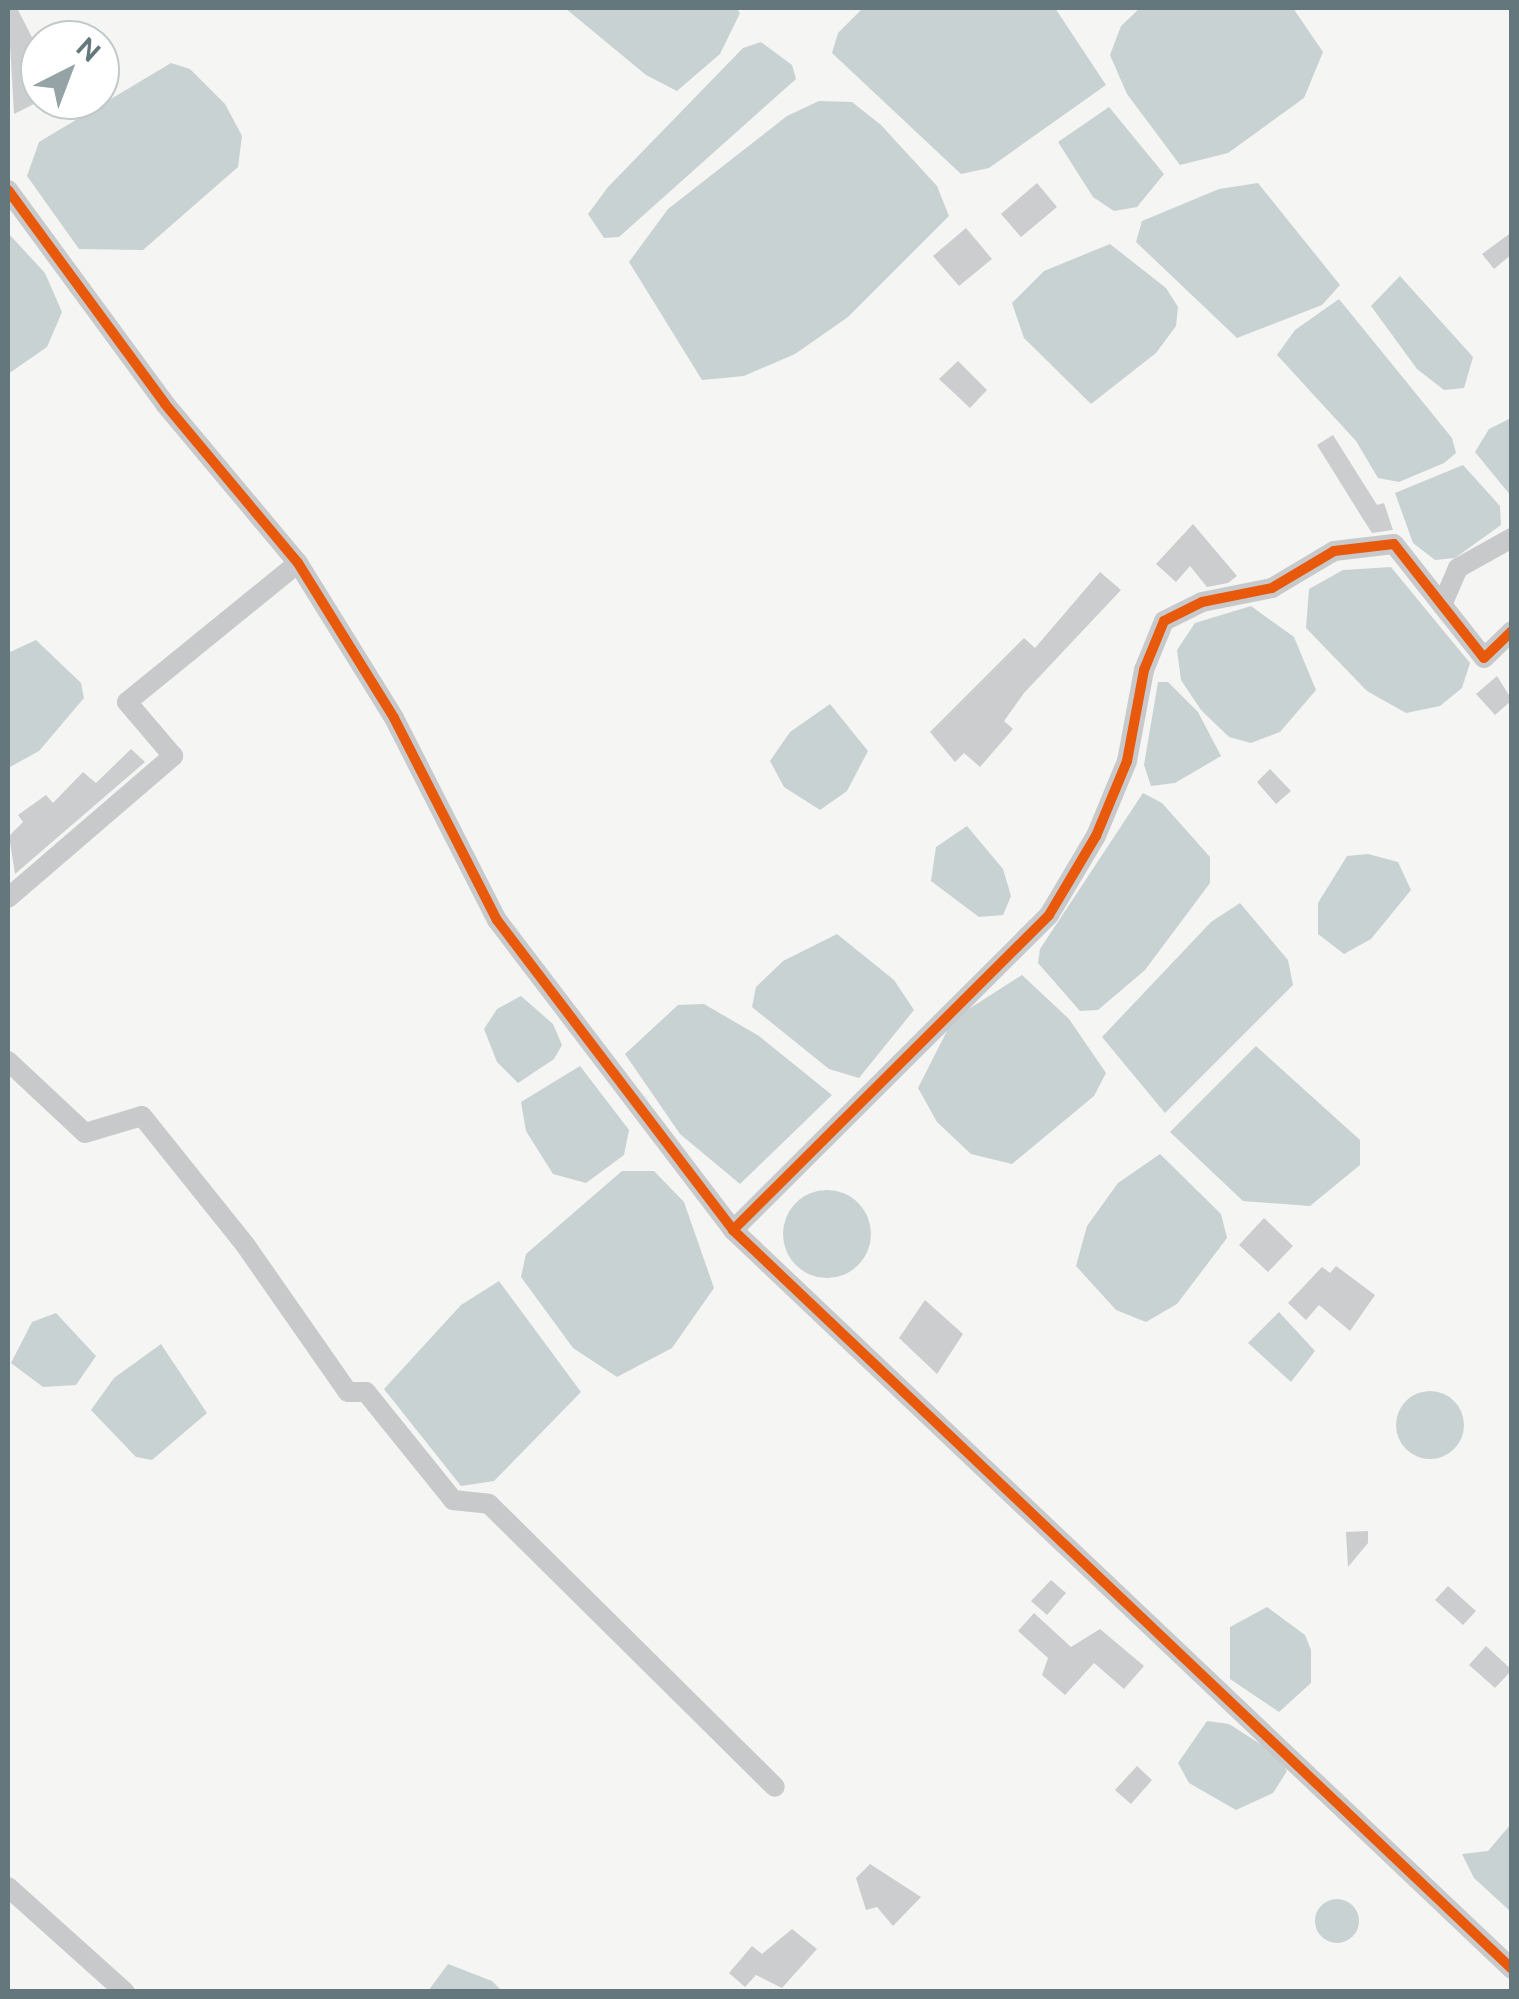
<!DOCTYPE html>
<style>
body{margin:0}
#map{position:relative;width:1519px;height:1999px;overflow:hidden;background:#f5f5f4;font-family:Ubuntu,sans-serif}
div>[style]{position:absolute}
[style*='--x']{left:calc(var(--x)*1px);top:calc(var(--y)*1px);width:calc(var(--w)*1px);rotate:calc(var(--a)*1deg)}
.water>*{inset:0;background:#c8d2d2}
.round{border-radius:50%}
.building>*{inset:0;background:#cbcdce}
.minor>*{height:20px;margin:-10px;padding:0 10px;transform-origin:10px;border-radius:10px;background:#c7c9ca}
.cycleway>*{height:10px;margin:-5px;padding:0 5px;transform-origin:5px;border-radius:5px;background:#e8590c}
span{translate:-50% -50%;white-space:nowrap;text-align:center;line-height:1.15;-webkit-text-stroke:10px #fff;paint-order:stroke}
.frame{position:absolute;inset:0;border:10px solid #63777c;pointer-events:none}
.north{position:absolute;left:20px;top:20px;width:100px;height:100px;box-sizing:border-box;background:#fff;border:2px solid #c1c9cb;border-radius:50%;rotate:42deg;font-size:28px;font-weight:700;line-height:40px;text-align:center;color:#63777c}
.north::after{content:'';display:block;margin:auto;width:35px;height:45px;background:#96a3a6;clip-path:polygon(50% 0,100% 100%,50% 72%,0 100%)}
</style>
<div id="map">
<div class="water">
<i style="clip-path:polygon(565px 8px,736px 8px,740px 13px,720px 54px,677px 91px,646px 75px)"></i>
<i style="clip-path:polygon(863px 8px,1055px 8px,1106px 85px,989px 168px,961px 174px,832px 53px,838px 33px)"></i>
<i style="clip-path:polygon(1140px 8px,1293px 8px,1323px 52px,1304px 98px,1228px 153px,1180px 165px,1127px 94px,1110px 55px,1121px 26px)"></i>
<i style="clip-path:polygon(761px 42px,792px 65px,796px 79px,619px 237px,604px 238px,588px 214px,608px 187px,743px 48px)"></i>
<i style="clip-path:polygon(171px 63px,190px 69px,225px 104px,242px 136px,238px 167px,143px 250px,79px 249px,27px 176px,39px 142px)"></i>
<i style="clip-path:polygon(819px 101px,852px 102px,881px 125px,937px 186px,949px 216px,848px 317px,795px 354px,744px 376px,702px 380px,629px 262px,668px 209px,787px 116px)"></i>
<i style="clip-path:polygon(1109px 107px,1164px 174px,1137px 207px,1114px 211px,1093px 197px,1058px 142px)"></i>
<i style="clip-path:polygon(1258px 183px,1340px 285px,1322px 305px,1237px 338px,1136px 242px,1142px 221px,1219px 189px)"></i>
<i style="clip-path:polygon(8px 233px,45px 273px,62px 312px,47px 347px,8px 374px)"></i>
<i style="clip-path:polygon(1110px 244px,1166px 288px,1178px 307px,1176px 326px,1156px 353px,1091px 404px,1024px 338px,1012px 303px,1044px 271px)"></i>
<i style="clip-path:polygon(1400px 276px,1473px 357px,1464px 388px,1444px 390px,1417px 369px,1371px 306px)"></i>
<i style="clip-path:polygon(1339px 299px,1452px 438px,1456px 453px,1444px 463px,1399px 482px,1378px 478px,1356px 441px,1277px 355px,1295px 330px)"></i>
<i style="clip-path:polygon(1511px 418px,1512px 418px,1511px 496px,1475px 452px,1489px 429px)"></i>
<i style="clip-path:polygon(1463px 465px,1500px 506px,1501px 525px,1455px 558px,1435px 560px,1413px 543px,1395px 493px)"></i>
<i style="clip-path:polygon(1391px 567px,1470px 663px,1462px 688px,1440px 706px,1406px 713px,1367px 691px,1306px 628px,1309px 589px,1343px 570px)"></i>
<i style="clip-path:polygon(1251px 606px,1294px 637px,1316px 690px,1280px 732px,1251px 743px,1229px 737px,1201px 710px,1181px 680px,1177px 650px,1195px 623px)"></i>
<i style="clip-path:polygon(36px 640px,81px 683px,84px 698px,39px 751px,10px 767px,8px 653px)"></i>
<i style="clip-path:polygon(1158px 682px,1168px 682px,1198px 712px,1221px 756px,1175px 783px,1151px 786px,1144px 765px)"></i>
<i style="clip-path:polygon(830px 704px,868px 751px,847px 791px,820px 810px,784px 787px,770px 761px,790px 732px)"></i>
<i style="clip-path:polygon(1143px 793px,1162px 803px,1210px 857px,1210px 883px,1145px 970px,1098px 1010px,1080px 1011px,1038px 963px,1040px 949px)"></i>
<i style="clip-path:polygon(967px 826px,1003px 869px,1011px 896px,1003px 915px,979px 917px,931px 881px,936px 847px)"></i>
<i style="clip-path:polygon(1368px 854px,1398px 862px,1411px 890px,1371px 939px,1344px 954px,1318px 934px,1318px 903px,1347px 856px)"></i>
<i style="clip-path:polygon(1240px 903px,1288px 960px,1293px 985px,1165px 1113px,1102px 1037px,1211px 922px)"></i>
<i style="clip-path:polygon(837px 934px,894px 980px,914px 1010px,859px 1078px,829px 1069px,752px 1007px,756px 987px,783px 961px)"></i>
<i style="clip-path:polygon(1022px 975px,1069px 1019px,1106px 1073px,1094px 1096px,1012px 1164px,971px 1154px,937px 1122px,918px 1088px,953px 1019px)"></i>
<i style="clip-path:polygon(521px 996px,553px 1024px,562px 1045px,554px 1059px,518px 1083px,497px 1062px,484px 1029px,497px 1009px)"></i>
<i style="clip-path:polygon(704px 1004px,759px 1036px,832px 1095px,740px 1184px,680px 1134px,625px 1054px,678px 1005px)"></i>
<i style="clip-path:polygon(1256px 1046px,1360px 1140px,1360px 1165px,1310px 1206px,1243px 1201px,1170px 1132px)"></i>
<i style="clip-path:polygon(580px 1066px,629px 1130px,624px 1155px,586px 1183px,553px 1174px,526px 1131px,521px 1102px)"></i>
<i style="clip-path:polygon(1160px 1154px,1221px 1214px,1227px 1238px,1177px 1304px,1146px 1322px,1116px 1310px,1076px 1266px,1087px 1226px,1118px 1183px)"></i>
<i style="clip-path:polygon(622px 1171px,654px 1171px,684px 1202px,714px 1288px,672px 1348px,617px 1377px,573px 1348px,521px 1277px,526px 1254px)"></i>
<i class="round" style="left:783px;top:1190px;width:88px;height:88px"></i>
<i style="clip-path:polygon(499px 1281px,581px 1392px,494px 1481px,461px 1486px,384px 1389px,461px 1305px)"></i>
<i style="clip-path:polygon(1279px 1312px,1315px 1351px,1291px 1382px,1248px 1343px)"></i>
<i style="clip-path:polygon(56px 1313px,96px 1356px,76px 1385px,43px 1387px,11px 1363px,32px 1322px)"></i>
<i style="clip-path:polygon(161px 1344px,207px 1413px,152px 1460px,136px 1457px,91px 1410px,114px 1378px)"></i>
<i class="round" style="left:1396px;top:1391px;width:68px;height:68px"></i>
<i style="clip-path:polygon(1267px 1607px,1305px 1635px,1311px 1650px,1311px 1683px,1279px 1712px,1230px 1679px,1230px 1627px)"></i>
<i style="clip-path:polygon(1207px 1721px,1229px 1724px,1279px 1756px,1287px 1771px,1273px 1793px,1236px 1810px,1189px 1783px,1178px 1763px)"></i>
<i style="clip-path:polygon(1511px 1824px,1511px 1912px,1474px 1878px,1462px 1854px,1488px 1851px)"></i>
<i class="round" style="left:1315px;top:1899px;width:44px;height:44px"></i>
<i style="clip-path:polygon(448px 1964px,492px 1981px,502px 1991px,428px 1991px)"></i>
</div>
<div class="building">
<i style="clip-path:polygon(8px 8px,17px 8px,40px 53px,40px 101px,14px 114px)"></i>
<i style="clip-path:polygon(1037px 183px,1057px 207px,1021px 237px,1001px 214px)"></i>
<i style="clip-path:polygon(966px 228px,992px 259px,959px 286px,933px 256px)"></i>
<i style="clip-path:polygon(1512px 232px,1512px 254px,1494px 269px,1482px 254px)"></i>
<i style="clip-path:polygon(958px 361px,987px 390px,970px 408px,939px 379px)"></i>
<i style="clip-path:polygon(1333px 435px,1377px 505px,1384px 503px,1393px 530px,1372px 533px,1363px 519px,1317px 445px)"></i>
<i style="clip-path:polygon(1193px 524px,1237px 576px,1228px 583px,1207px 587px,1190px 566px,1176px 582px,1156px 564px)"></i>
<i style="clip-path:polygon(1100px 572px,1121px 590px,1024px 693px,1004px 721px,1013px 729px,980px 767px,964px 753px,955px 762px,930px 732px,1024px 638px,1035px 648px)"></i>
<i style="clip-path:polygon(1497px 676px,1512px 700px,1495px 715px,1476px 694px)"></i>
<i style="clip-path:polygon(131px 749px,145px 762px,15px 874px,9px 836px,23px 822px,18px 815px,46px 795px,53px 803px,83px 772px,96px 783px)"></i>
<i style="clip-path:polygon(1270px 769px,1291px 791px,1276px 804px,1257px 782px)"></i>
<i style="clip-path:polygon(1264px 1218px,1293px 1246px,1268px 1272px,1239px 1245px)"></i>
<i style="clip-path:polygon(1336px 1266px,1375px 1295px,1350px 1331px,1319px 1305px,1306px 1320px,1288px 1303px,1322px 1267px,1330px 1273px)"></i>
<i style="clip-path:polygon(925px 1300px,963px 1334px,937px 1374px,899px 1338px)"></i>
<i style="clip-path:polygon(1368px 1531px,1368px 1543px,1348px 1567px,1346px 1532px)"></i>
<i style="clip-path:polygon(1051px 1580px,1066px 1593px,1047px 1615px,1031px 1601px)"></i>
<i style="clip-path:polygon(1448px 1586px,1476px 1611px,1463px 1625px,1435px 1600px)"></i>
<i style="clip-path:polygon(1034px 1613px,1071px 1647px,1100px 1629px,1144px 1666px,1124px 1689px,1094px 1663px,1065px 1695px,1042px 1675px,1048px 1658px,1018px 1631px)"></i>
<i style="clip-path:polygon(1486px 1646px,1512px 1670px,1495px 1688px,1469px 1665px)"></i>
<i style="clip-path:polygon(1137px 1766px,1152px 1780px,1131px 1804px,1115px 1790px)"></i>
<i style="clip-path:polygon(870px 1864px,921px 1897px,893px 1926px,877px 1907px,866px 1910px,856px 1878px)"></i>
<i style="clip-path:polygon(792px 1929px,817px 1949px,782px 1988px,756px 1975px,745px 1987px,729px 1973px,752px 1946px,762px 1954px)"></i>
</div>
<div class="minor">
<i style="--x:8;--y:190;--w:265;--a:53.7"></i>
<i style="--x:165;--y:404;--w:207;--a:50.1"></i>
<i style="--x:298;--y:563;--w:182;--a:58.2"></i>
<i style="--x:394;--y:718;--w:227;--a:63"></i>
<i style="--x:497;--y:920;--w:390;--a:52.7"></i>
<i style="--x:733;--y:1230;--w:1074;--a:43.49"></i>
<i style="--x:1442;--y:605;--w:40;--a:-66.6"></i>
<i style="--x:1458;--y:568;--w:62;--a:-29.1"></i>
<i style="--x:8;--y:898;--w:218;--a:-40.7"></i>
<i style="--x:173;--y:756;--w:71;--a:-130.4"></i>
<i style="--x:127;--y:702;--w:220;--a:-39.1"></i>
<i style="--x:8;--y:1061;--w:105;--a:43.1"></i>
<i style="--x:85;--y:1133;--w:59;--a:-16.6"></i>
<i style="--x:142;--y:1116;--w:166;--a:51.3"></i>
<i style="--x:246;--y:1246;--w:178;--a:55.1"></i>
<i style="--x:348;--y:1392;--w:18;--a:0"></i>
<i style="--x:366;--y:1392;--w:139;--a:51.1"></i>
<i style="--x:453;--y:1500;--w:36;--a:6"></i>
<i style="--x:489;--y:1504;--w:402;--a:44.7"></i>
<i style="--x:733;--y:1230;--w:446;--a:-44.9"></i>
<i style="--x:1049;--y:915;--w:92;--a:-59.3"></i>
<i style="--x:1096;--y:836;--w:81;--a:-67.5"></i>
<i style="--x:1127;--y:761;--w:93;--a:-79.4"></i>
<i style="--x:1144;--y:670;--w:53;--a:-67.8"></i>
<i style="--x:1164;--y:621;--w:42;--a:-26.6"></i>
<i style="--x:1202;--y:602;--w:71;--a:-11.3"></i>
<i style="--x:1272;--y:588;--w:72;--a:-30.8"></i>
<i style="--x:1334;--y:551;--w:60;--a:-6.7"></i>
<i style="--x:1394;--y:544;--w:145;--a:51.7"></i>
<i style="--x:1484;--y:658;--w:39;--a:-44"></i>
<i style="--x:8;--y:1887;--w:157;--a:41.9"></i>
</div>
<div class="cycleway">
<i style="--x:8;--y:190;--w:265;--a:53.7"></i>
<i style="--x:165;--y:404;--w:207;--a:50.1"></i>
<i style="--x:298;--y:563;--w:182;--a:58.2"></i>
<i style="--x:394;--y:718;--w:227;--a:63"></i>
<i style="--x:497;--y:920;--w:390;--a:52.7"></i>
<i style="--x:733;--y:1230;--w:1074;--a:43.49"></i>
<i style="--x:733;--y:1230;--w:446;--a:-44.9"></i>
<i style="--x:1049;--y:915;--w:92;--a:-59.3"></i>
<i style="--x:1096;--y:836;--w:81;--a:-67.5"></i>
<i style="--x:1127;--y:761;--w:93;--a:-79.4"></i>
<i style="--x:1144;--y:670;--w:53;--a:-67.8"></i>
<i style="--x:1164;--y:621;--w:42;--a:-26.6"></i>
<i style="--x:1202;--y:602;--w:71;--a:-11.3"></i>
<i style="--x:1272;--y:588;--w:72;--a:-30.8"></i>
<i style="--x:1334;--y:551;--w:60;--a:-6.7"></i>
<i style="--x:1394;--y:544;--w:145;--a:51.7"></i>
<i style="--x:1484;--y:658;--w:39;--a:-44"></i>
</div>
<div class="frame"></div>
<div class="north">N</div>
</div>
